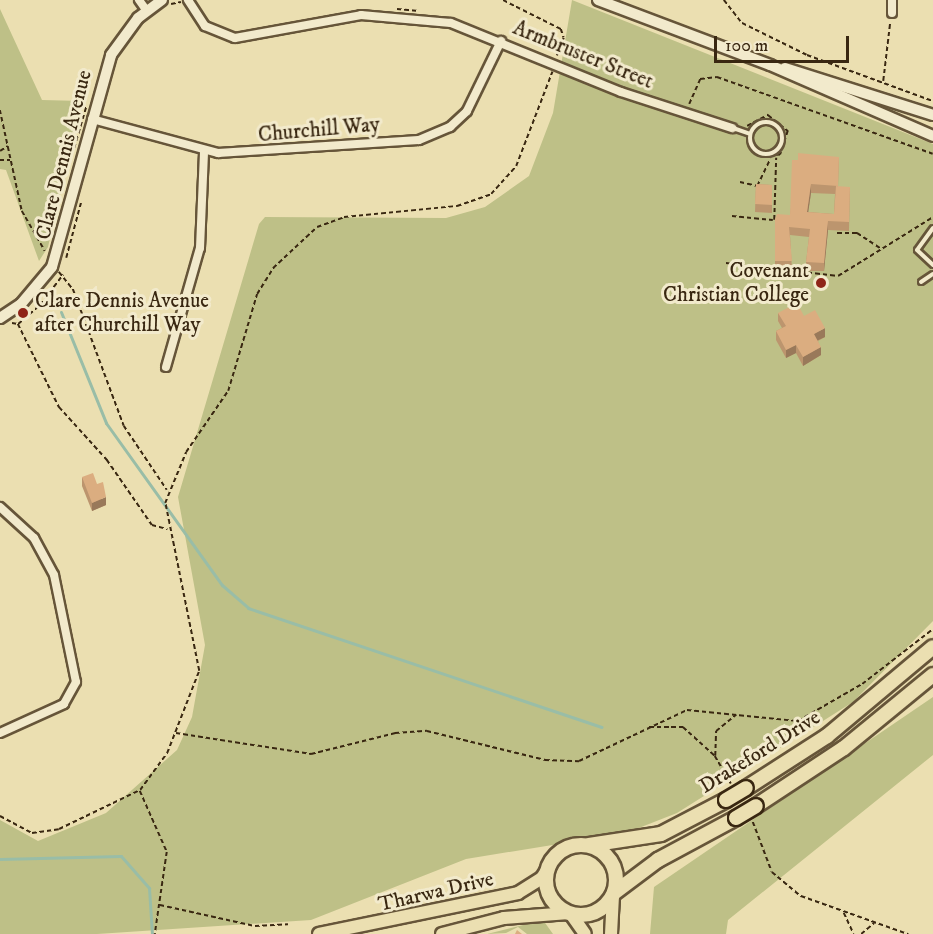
<!DOCTYPE html>
<style>
body{margin:0}
#map{position:relative;width:933px;height:934px;overflow:hidden;background:#ebdfb1;font-family:"IM FELL DW Pica",serif}
div>[style]{position:absolute}
[style*='--x']{left:calc(var(--x)*1px);top:calc(var(--y)*1px);width:calc(var(--w)*1px);rotate:calc(var(--a)*1deg)}
.green>*{inset:0;background:#bec087}
.stream>*{height:3px;margin:-1.5px;padding:0 1.5px;transform-origin:1.5px;border-radius:1.5px;background:#99bda7}
.path>*{height:1.5px;margin-top:-0.75px;transform-origin:0;background:repeating-linear-gradient(90deg,#392711 0 4.5px,transparent 0 7.5px)}
.roads{filter:drop-shadow(2px 0 #665539) drop-shadow(-2px 0 #665539) drop-shadow(0 2px #665539) drop-shadow(0 -2px #665539)}
.lane>*{height:4px;margin:-2px;padding:0 2px;transform-origin:2px;border-radius:2px;background:#f2eacc}
.lane>.ring{margin:-2px;padding:0;box-sizing:content-box;background:none;border:4px solid #f2eacc;border-radius:50%}
.street>*{height:8px;margin:-4px;padding:0 4px;transform-origin:4px;border-radius:4px;background:#f2eacc}
.secondary>*{height:10px;margin:-5px;padding:0 5px;transform-origin:5px;border-radius:5px;background:#f2eacc}
.primary>*{height:12px;margin:-6px;padding:0 6px;transform-origin:6px;border-radius:6px;background:#ebdfb1}
.highway>*{height:14px;margin:-7px;padding:0 7px;transform-origin:7px;border-radius:7px;background:#ebdfb1}
.highway>.ring{margin:-7px;padding:0;box-sizing:content-box;background:none;border:14px solid #ebdfb1;border-radius:50%}
.bridges{filter:drop-shadow(2px 0 #392711) drop-shadow(-2px 0 #392711) drop-shadow(0 2px #392711) drop-shadow(0 -2px #392711)}
.highway-bridge>*{height:14px;margin:-7px;padding:0 7px;transform-origin:7px;border-radius:7px;background:#ebdfb1}
.wall>*{inset:0;background:#bc956e}
.shaded-wall>*{inset:0;background:#99795a}
.building>*{inset:0;background:#dbad80}
.dots>*{width:16px;height:16px;translate:-50% -50%;box-sizing:border-box;border:3px solid #f2eacc;border-radius:50%}
span{translate:-50% -50%;white-space:nowrap;text-align:center;line-height:1.15;-webkit-text-stroke:6px #f2eacc;paint-order:stroke}
.street-label{font-size:21px;color:#392711}
.poi-label{font-size:21px;color:#392711}
.right{translate:-100% -50%;text-align:right}
.left{translate:0 -50%;text-align:left}
.scale{position:absolute;left:714px;top:36px;width:135px;height:27px;box-sizing:border-box;border:3px solid #392711;border-top:0;padding-left:8px;font-size:18px;line-height:21px;white-space:nowrap;color:#392711;-webkit-text-stroke:4px #f2eacc;paint-order:stroke}
</style>
<div id="map">
<div class="green">
<i style="clip-path:polygon(572px 0,933px 144px,933px 621px,853px 702px,677px 813px,626px 833px,466px 859px,311px 920px,97px 934px,0 934px,0 820px,38px 841px,106px 813px,177px 750px,192px 717px,205px 645px,178px 497px,259px 224px,265px 217px,446px 218px,485px 207px,529px 176px,553px 113px)"></i>
<i style="clip-path:polygon(0 9px,42px 100px,82px 101px,48px 247px,39px 261px,6px 170px,0 169px)"></i>
<i style="clip-path:polygon(933px 697px,933px 755px,728px 920px,726px 934px,650px 934px,654px 887px)"></i>
<i style="clip-path:polygon(543px 920px,553px 934px,527px 934px,518px 927px,506px 933px,487px 934px)"></i>
</div>
<div class="stream">
<i style="--x:61;--y:312;--w:120;--a:67.9"></i>
<i style="--x:106;--y:423;--w:199;--a:54.4"></i>
<i style="--x:222;--y:585;--w:35;--a:41"></i>
<i style="--x:248;--y:608;--w:373;--a:18.6"></i>
<i style="--x:0;--y:859;--w:121;--a:-1.4"></i>
<i style="--x:121;--y:856;--w:43;--a:48.8"></i>
<i style="--x:149;--y:888;--w:46;--a:86.3"></i>
</div>
<div class="path">
<i style="--x:503;--y:0;--w:65;--a:26.6"></i>
<i style="--x:561;--y:29;--w:9;--a:72"></i>
<i style="--x:564;--y:38;--w:19;--a:111"></i>
<i style="--x:724;--y:0;--w:29;--a:52"></i>
<i style="--x:742;--y:23;--w:72;--a:26.2"></i>
<i style="--x:807;--y:55;--w:134;--a:20.1"></i>
<i style="--x:171;--y:4;--w:10;--a:-11"></i>
<i style="--x:397;--y:9;--w:22;--a:5"></i>
<i style="--x:883;--y:81;--w:59;--a:-83.2"></i>
<i style="--x:689;--y:104;--w:27;--a:-66"></i>
<i style="--x:700;--y:79;--w:17;--a:-7"></i>
<i style="--x:717;--y:77;--w:229;--a:19.6"></i>
<i style="--x:0;--y:110;--w:103;--a:77.7"></i>
<i style="--x:22;--y:211;--w:46;--a:60.1"></i>
<i style="--x:747;--y:126;--w:24;--a:-28"></i>
<i style="--x:768;--y:115;--w:26;--a:39"></i>
<i style="--x:788;--y:131;--w:25;--a:108"></i>
<i style="--x:780;--y:155;--w:16;--a:176"></i>
<i style="--x:74;--y:148;--w:43;--a:-73.7"></i>
<i style="--x:0;--y:151;--w:9;--a:-32"></i>
<i style="--x:0;--y:160;--w:10;--a:0"></i>
<i style="--x:740;--y:182;--w:17;--a:13"></i>
<i style="--x:757;--y:186;--w:30;--a:-64"></i>
<i style="--x:732;--y:216;--w:41;--a:5.6"></i>
<i style="--x:774;--y:220;--w:62;--a:-88.2"></i>
<i style="--x:837;--y:233;--w:20;--a:0"></i>
<i style="--x:857;--y:233;--w:30;--a:33"></i>
<i style="--x:66;--y:258;--w:58;--a:-75"></i>
<i style="--x:726;--y:263;--w:113;--a:6.6"></i>
<i style="--x:838;--y:276;--w:112;--a:-31.8"></i>
<i style="--x:59;--y:272;--w:22;--a:51"></i>
<i style="--x:73;--y:289;--w:146;--a:69.6"></i>
<i style="--x:124;--y:426;--w:77;--a:56.1"></i>
<i style="--x:12;--y:323;--w:6;--a:9"></i>
<i style="--x:18;--y:324;--w:29;--a:-41"></i>
<i style="--x:40;--y:305;--w:38;--a:-53"></i>
<i style="--x:18;--y:324;--w:93;--a:63.7"></i>
<i style="--x:59;--y:407;--w:72;--a:47.8"></i>
<i style="--x:107;--y:460;--w:79;--a:55.3"></i>
<i style="--x:152;--y:525;--w:16;--a:15"></i>
<i style="--x:649;--y:727;--w:34;--a:0"></i>
<i style="--x:683;--y:727;--w:43;--a:42.2"></i>
<i style="--x:715;--y:756;--w:25;--a:-88"></i>
<i style="--x:716;--y:731;--w:26;--a:-39"></i>
<i style="--x:176;--y:733;--w:137;--a:8.8"></i>
<i style="--x:311;--y:754;--w:87;--a:-14"></i>
<i style="--x:395;--y:733;--w:32;--a:-4"></i>
<i style="--x:427;--y:731;--w:122;--a:13.8"></i>
<i style="--x:545;--y:760;--w:34;--a:2"></i>
<i style="--x:579;--y:761;--w:119;--a:-25.3"></i>
<i style="--x:687;--y:710;--w:112;--a:5.7"></i>
<i style="--x:798;--y:721;--w:74;--a:-30"></i>
<i style="--x:862;--y:684;--w:90;--a:-37.8"></i>
<i style="--x:715;--y:756;--w:32;--a:60"></i>
<i style="--x:140;--y:791;--w:67;--a:66.1"></i>
<i style="--x:167;--y:852;--w:83;--a:98.3"></i>
<i style="--x:0;--y:816;--w:36;--a:28"></i>
<i style="--x:32;--y:833;--w:27;--a:-8"></i>
<i style="--x:59;--y:829;--w:90;--a:-25.7"></i>
<i style="--x:140;--y:790;--w:46;--a:-53.9"></i>
<i style="--x:167;--y:753;--w:88;--a:-68.7"></i>
<i style="--x:199;--y:671;--w:171;--a:-101.4"></i>
<i style="--x:165;--y:503;--w:55;--a:-67.6"></i>
<i style="--x:186;--y:452;--w:74;--a:-55.5"></i>
<i style="--x:228;--y:391;--w:101;--a:-73.4"></i>
<i style="--x:257;--y:294;--w:31;--a:-58"></i>
<i style="--x:273;--y:268;--w:60;--a:-43"></i>
<i style="--x:317;--y:227;--w:29;--a:-20"></i>
<i style="--x:344;--y:217;--w:114;--a:-5.6"></i>
<i style="--x:457;--y:206;--w:36;--a:-19"></i>
<i style="--x:491;--y:194;--w:38;--a:-48"></i>
<i style="--x:516;--y:166;--w:101;--a:-69"></i>
<i style="--x:753;--y:822;--w:53;--a:69.2"></i>
<i style="--x:772;--y:872;--w:38;--a:40"></i>
<i style="--x:801;--y:896;--w:114;--a:19.6"></i>
<i style="--x:160;--y:905;--w:97;--a:12.5"></i>
<i style="--x:255;--y:926;--w:33;--a:-3"></i>
<i style="--x:844;--y:913;--w:23;--a:65"></i>
<i style="--x:861;--y:934;--w:17;--a:-40"></i>
</div>
<div class="roads">
<div class="lane">
<i class="ring" style="left:750px;top:122px;width:28px;height:28px"></i>
<i style="--x:733;--y:128;--w:18;--a:19"></i>
<i style="--x:933;--y:228;--w:27;--a:126"></i>
<i style="--x:917;--y:250;--w:22;--a:43"></i>
<i style="--x:921;--y:282;--w:14;--a:-34"></i>
</div>
<div class="street">
<i style="--x:139;--y:0;--w:14;--a:54"></i>
<i style="--x:188;--y:0;--w:31;--a:57"></i>
<i style="--x:205;--y:26;--w:32;--a:22"></i>
<i style="--x:235;--y:38;--w:128;--a:-10.3"></i>
<i style="--x:361;--y:15;--w:90;--a:5.1"></i>
<i style="--x:451;--y:23;--w:183;--a:22.1"></i>
<i style="--x:621;--y:92;--w:117;--a:18"></i>
<i style="--x:892;--y:0;--w:13;--a:90"></i>
<i style="--x:92;--y:119;--w:131;--a:15.1"></i>
<i style="--x:218;--y:153;--w:201;--a:-3.7"></i>
<i style="--x:419;--y:140;--w:34;--a:-23"></i>
<i style="--x:450;--y:127;--w:23;--a:-43"></i>
<i style="--x:467;--y:111;--w:78;--a:-64.1"></i>
<i style="--x:166;--y:367;--w:124;--a:-74.1"></i>
<i style="--x:200;--y:248;--w:97;--a:-87.6"></i>
<i style="--x:0;--y:507;--w:46;--a:42.4"></i>
<i style="--x:34;--y:538;--w:42;--a:61.6"></i>
<i style="--x:54;--y:575;--w:109;--a:78.4"></i>
<i style="--x:76;--y:682;--w:25;--a:119"></i>
<i style="--x:64;--y:704;--w:70;--a:155.6"></i>
</div>
<div class="secondary">
<i style="--x:598;--y:0;--w:184;--a:20.7"></i>
<i style="--x:770;--y:65;--w:178;--a:23.5"></i>
<i style="--x:785;--y:68;--w:155;--a:17.6"></i>
<i style="--x:0;--y:318;--w:25;--a:-34"></i>
<i style="--x:21;--y:304;--w:48;--a:-50"></i>
<i style="--x:52;--y:267;--w:220;--a:-74.4"></i>
<i style="--x:111;--y:55;--w:46;--a:-53.9"></i>
<i style="--x:138;--y:18;--w:30;--a:-37"></i>
</div>
<div class="primary">
<i style="--x:571;--y:914;--w:24;--a:55"></i>
<i style="--x:319;--y:934;--w:203;--a:-11.6"></i>
<i style="--x:518;--y:893;--w:28;--a:-32"></i>
<i style="--x:542;--y:878;--w:15;--a:-58"></i>
<i style="--x:442;--y:934;--w:64;--a:-14.5"></i>
<i style="--x:504;--y:918;--w:65;--a:-4.4"></i>
<i style="--x:611;--y:934;--w:37;--a:-87"></i>
</div>
<div class="highway">
<i style="--x:746;--y:788;--w:96;--a:-32.7"></i>
<i style="--x:827;--y:736;--w:138;--a:-40"></i>
<i style="--x:756;--y:806;--w:105;--a:-33.4"></i>
<i style="--x:844;--y:748;--w:115;--a:-39.4"></i>
<i class="ring" style="left:546px;top:845px;width:56px;height:56px"></i>
<i style="--x:589;--y:845;--w:73;--a:-8.7"></i>
<i style="--x:661;--y:834;--w:73;--a:-27.6"></i>
<i style="--x:614;--y:893;--w:55;--a:-36.9"></i>
<i style="--x:658;--y:860;--w:89;--a:-28.3"></i>
</div>
</div>
<div class="bridges">
<div class="highway-bridge">
<i style="--x:726;--y:800;--w:23;--a:-31"></i>
<i style="--x:736;--y:818;--w:23;--a:-31"></i>
</div>
</div>
<div class="wall">
<i style="clip-path:polygon(evenodd,839px 157px,838px 187px,850px 187px,849px 231px,828px 230px,824px 271px,806px 271px,806px 262px,809px 237px,790px 235px,792px 270px,775px 269px,775px 219px,790px 215px,798px 160px,839px 157px,811px 193px,835px 194px,834px 214px,808px 212px,811px 193px)"></i>
<i style="clip-path:polygon(756px 184px,772px 185px,772px 213px,755px 212px)"></i>
<i style="clip-path:polygon(778px 313px,804px 316px,825px 337px,818px 341px,821px 355px,803px 366px,796px 353px,786px 358px,776px 340px,776px 331px,782px 328px,778px 321px)"></i>
<i style="clip-path:polygon(82px 477px,106px 505px,92px 511px,82px 486px)"></i>
</div>
<div class="shaded-wall">
<i style="clip-path:polygon(811px 184px,811px 193px,807px 221px,807px 212px)"></i>
<i style="clip-path:polygon(828px 221px,828px 230px,824px 271px,824px 263px)"></i>
<i style="clip-path:polygon(825px 328px,825px 337px,814px 342px,814px 334px)"></i>
<i style="clip-path:polygon(796px 345px,796px 353px,786px 358px,786px 350px)"></i>
<i style="clip-path:polygon(821px 347px,821px 355px,803px 366px,803px 357px)"></i>
<i style="clip-path:polygon(106px 497px,106px 505px,92px 511px,92px 503px)"></i>
</div>
<div class="building">
<i style="clip-path:polygon(798px 153px,839px 157px,838px 186px,811px 184px,807px 212px,834px 214px,836px 186px,850px 187px,849px 222px,828px 221px,824px 263px,806px 262px,810px 229px,789px 227px,792px 261px,775px 261px,775px 219px,777px 214px,790px 215px,792px 160px,798px 160px)"></i>
<i style="clip-path:polygon(756px 184px,772px 185px,772px 205px,755px 204px)"></i>
<i style="clip-path:polygon(797px 303px,804px 316px,815px 310px,825px 328px,814px 334px,821px 347px,803px 357px,796px 345px,786px 350px,776px 331px,786px 326px,778px 313px)"></i>
<i style="clip-path:polygon(93px 473px,97px 484px,103px 482px,106px 497px,92px 503px,82px 477px)"></i>
<i style="clip-path:polygon(517px 930px,522px 934px,515px 934px)"></i>
</div>
<div class="dots">
<i style="left:821px;top:283px;background:#8f2418"></i>
<i style="left:23px;top:313px;background:#8f2418"></i>
</div>
<div class="street-label">
<span style="left:583px;top:55px;rotate:22deg">Armbruster Street</span>
<span style="left:319px;top:130px;rotate:-5deg">Churchill Way</span>
<span style="left:64px;top:155px;rotate:-76deg">Clare Dennis Avenue</span>
<span style="left:760px;top:752px;rotate:-32deg">Drakeford Drive</span>
<span style="left:436px;top:892px;rotate:-13deg">Tharwa Drive</span>
</div>
<div class="poi-label">
<span class="right" style="left:809px;top:283px">Covenant<br>Christian College</span>
<span class="left" style="left:35px;top:313px">Clare Dennis Avenue<br>after Churchill Way</span>
</div>
<div class="scale">100 m</div>
</div>
